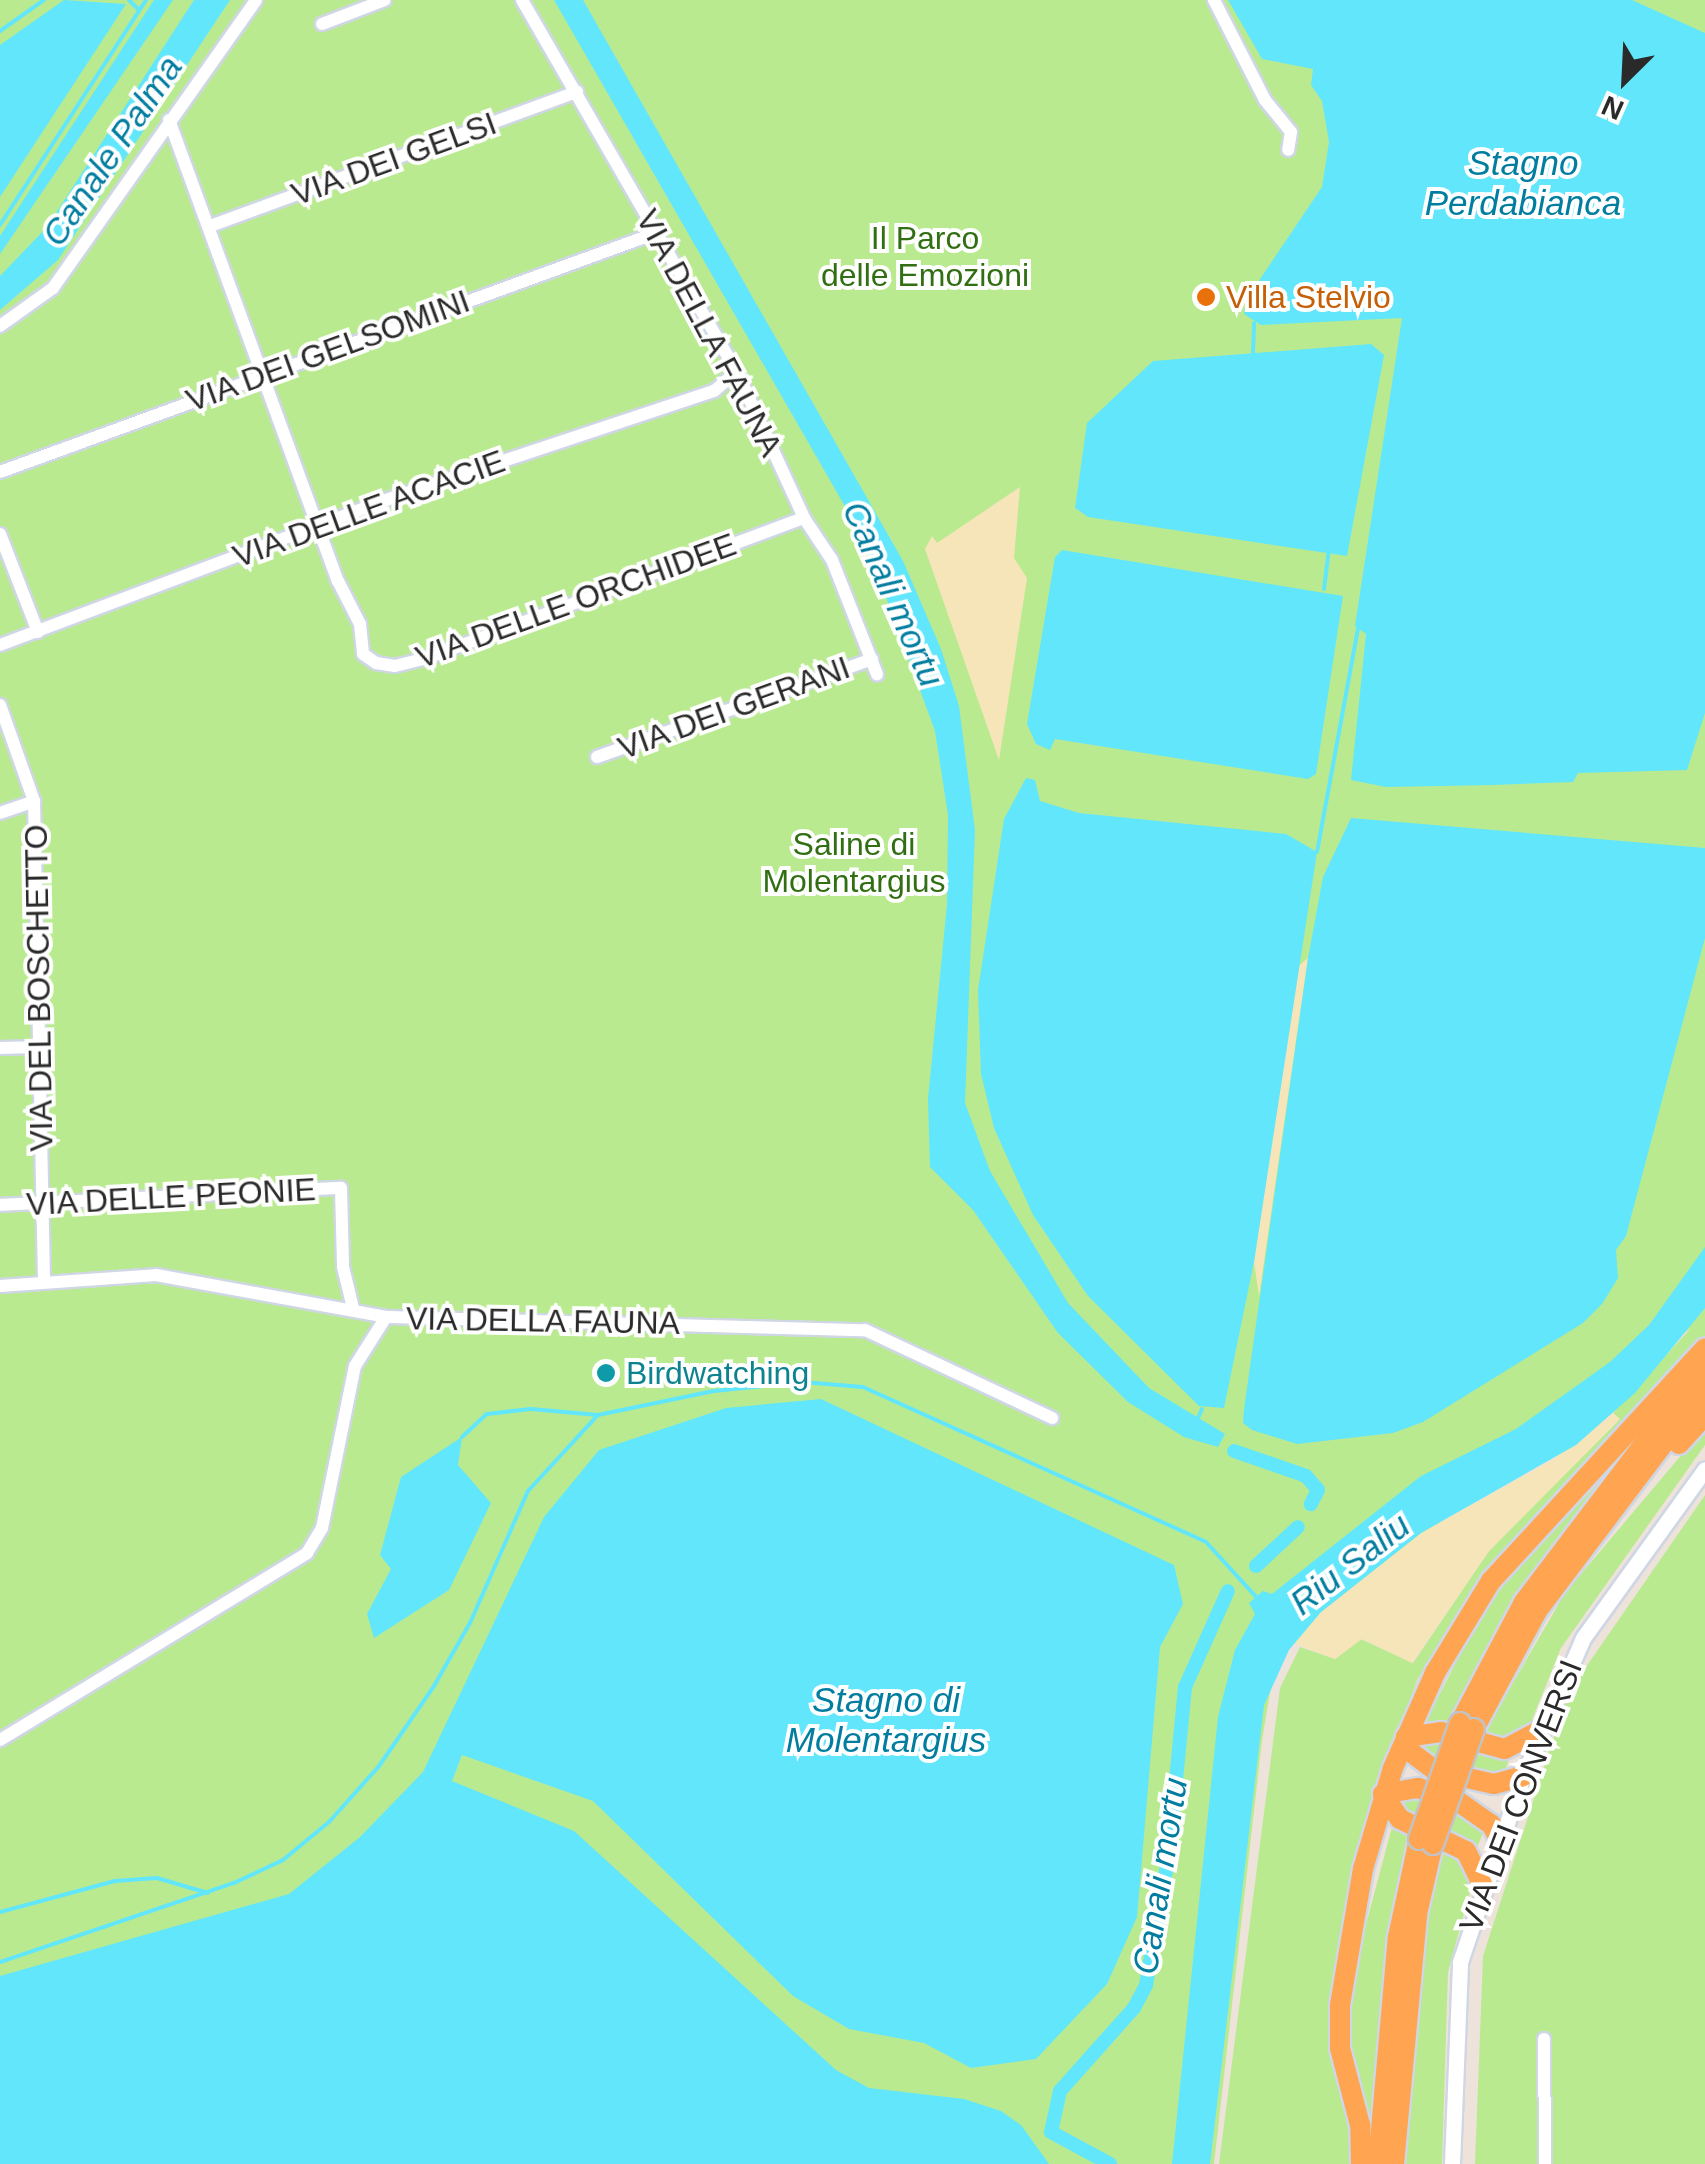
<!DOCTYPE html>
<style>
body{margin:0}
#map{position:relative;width:1705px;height:2164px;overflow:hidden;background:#eee3da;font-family:Arial,sans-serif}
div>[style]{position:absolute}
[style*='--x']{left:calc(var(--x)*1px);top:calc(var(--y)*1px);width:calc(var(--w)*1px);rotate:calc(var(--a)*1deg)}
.green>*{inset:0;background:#baea90}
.sand>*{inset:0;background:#f6e5b9}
.water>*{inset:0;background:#61e6fc}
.stream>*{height:4px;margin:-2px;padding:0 2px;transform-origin:2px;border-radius:2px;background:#61e6fc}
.canal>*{height:14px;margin:-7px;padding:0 7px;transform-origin:7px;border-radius:7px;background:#61e6fc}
.roads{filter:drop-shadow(2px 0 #cfd6e4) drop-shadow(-2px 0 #cfd6e4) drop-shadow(0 2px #cfd6e4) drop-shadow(0 -2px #cfd6e4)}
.minor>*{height:12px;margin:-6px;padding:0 6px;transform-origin:6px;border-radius:6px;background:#fff}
.tertiary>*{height:15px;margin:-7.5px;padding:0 7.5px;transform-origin:7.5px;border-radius:7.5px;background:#fff}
.trunk>*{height:20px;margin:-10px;padding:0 10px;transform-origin:10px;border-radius:10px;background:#ffa450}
.bridges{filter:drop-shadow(2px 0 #c3c3c3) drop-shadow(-2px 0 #c3c3c3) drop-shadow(0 2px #c3c3c3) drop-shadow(0 -2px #c3c3c3)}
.trunk-bridge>*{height:20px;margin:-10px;padding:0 10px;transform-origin:10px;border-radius:10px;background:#ffa450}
.dots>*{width:28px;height:28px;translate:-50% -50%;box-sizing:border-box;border:5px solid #fff;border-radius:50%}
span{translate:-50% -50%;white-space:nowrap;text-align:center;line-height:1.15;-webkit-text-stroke:8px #fff;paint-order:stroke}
.street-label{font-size:32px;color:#2a2a2a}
.park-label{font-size:32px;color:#316f12}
.food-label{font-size:32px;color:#c56008}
.left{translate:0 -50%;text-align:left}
.culture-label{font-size:32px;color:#0d838f}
.water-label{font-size:35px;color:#017da0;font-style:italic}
.north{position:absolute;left:1575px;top:30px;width:100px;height:100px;-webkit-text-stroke:8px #fff;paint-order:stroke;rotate:204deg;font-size:28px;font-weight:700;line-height:40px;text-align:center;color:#2a2a2a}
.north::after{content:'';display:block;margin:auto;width:35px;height:45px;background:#2a2a2a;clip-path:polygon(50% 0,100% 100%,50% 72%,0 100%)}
</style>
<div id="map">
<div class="green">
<i style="clip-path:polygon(0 0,1705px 0,1705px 1340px,1496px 1566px,1418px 1678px,1366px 1819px,1335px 2000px,1354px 2164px,1219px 2164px,1280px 1688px,1300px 1647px,1335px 1659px,1361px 1639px,1413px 1663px,1489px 1551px,1619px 1420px,1613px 1413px,1691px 1328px,1307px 1625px,1286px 1651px,1272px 1681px,1262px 1740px,1214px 2164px,0 2164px)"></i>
<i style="clip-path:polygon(1651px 1421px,1514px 1602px,1451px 1718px,1484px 1733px,1565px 1593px,1705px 1427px,1705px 1445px,1561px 1648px,1529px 1727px,1503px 1746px,1424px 1725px,1491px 1594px)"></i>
<i style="clip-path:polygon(1705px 1495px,1705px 2164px,1475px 2164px,1483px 1956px,1568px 1693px)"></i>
<i style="clip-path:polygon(1425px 1740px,1476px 1755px,1510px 1757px,1503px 1776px,1493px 1779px,1418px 1755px)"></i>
<i style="clip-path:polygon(1405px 1795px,1457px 1808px,1484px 1830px,1475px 1853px,1400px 1815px)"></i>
<i style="clip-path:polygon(1393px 1823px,1411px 1833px,1384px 1993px,1370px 2139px,1345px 2043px,1351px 1981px)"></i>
<i style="clip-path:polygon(1443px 1845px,1461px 1856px,1472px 1884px,1448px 1972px,1442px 2164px,1404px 2164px,1425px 1927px)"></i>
</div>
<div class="sand">
<i style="clip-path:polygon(1020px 487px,1014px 558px,1027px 578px,999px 760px,925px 549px,932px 536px,937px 543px)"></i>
<i style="clip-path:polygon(1308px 958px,1259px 1296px,1254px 1262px,1297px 967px)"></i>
<i style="clip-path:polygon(1613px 1413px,1620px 1419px,1489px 1551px,1412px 1663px,1362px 1639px,1335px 1659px,1293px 1643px,1321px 1612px,1421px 1533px,1554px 1459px)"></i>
</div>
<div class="water">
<i style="clip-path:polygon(64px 0,126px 4px,0 197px,0 45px)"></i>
<i style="clip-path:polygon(154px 0,173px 0,0 254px,0 236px)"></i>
<i style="clip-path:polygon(194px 0,230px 0,58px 260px,0 310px,0 276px,47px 227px)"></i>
<i style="clip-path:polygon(554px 0,583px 0,903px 561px,941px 649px,959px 706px,975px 830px,965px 1103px,990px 1171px,1068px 1303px,1149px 1388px,1225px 1434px,1218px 1447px,1184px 1437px,1128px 1402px,1058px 1333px,973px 1210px,930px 1167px,928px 1099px,947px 904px,948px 815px,935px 731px,866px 543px)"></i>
<i style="clip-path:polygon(1228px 0,1632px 0,1705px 33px,1705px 713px,1687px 770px,1578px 773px,1573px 782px,1493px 785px,1386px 787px,1351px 780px,1366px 634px,1355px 626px,1402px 318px,1261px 325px,1244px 314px,1246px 300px,1322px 187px,1329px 142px,1322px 101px,1311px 85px,1313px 69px,1262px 59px)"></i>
<i style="clip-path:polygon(1371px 344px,1384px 355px,1347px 556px,1088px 517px,1075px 508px,1087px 423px,1153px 361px)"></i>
<i style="clip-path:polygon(1062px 550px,1343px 596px,1316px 774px,1308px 779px,1055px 739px,1050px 750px,1036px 744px,1027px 724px,1055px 557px)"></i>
<i style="clip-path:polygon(1026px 778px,1035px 780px,1040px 801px,1079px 813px,1286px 834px,1317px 852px,1254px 1262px,1224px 1408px,1199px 1406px,1088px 1296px,1033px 1215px,994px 1128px,981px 1074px,978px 990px,1004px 819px)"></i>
<i style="clip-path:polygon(1351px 818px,1705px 848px,1705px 938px,1626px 1236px,1616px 1250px,1618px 1278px,1602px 1304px,1583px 1323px,1423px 1422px,1393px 1433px,1297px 1444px,1252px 1430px,1243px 1423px,1244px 1409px,1308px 958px,1323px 877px)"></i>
<i style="clip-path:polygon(1705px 1247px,1705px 1308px,1635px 1393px,1576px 1445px,1421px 1533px,1321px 1612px,1289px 1650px,1264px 1705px,1210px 2164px,1172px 2164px,1218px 1717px,1235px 1650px,1255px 1614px,1249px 1603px,1263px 1591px,1272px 1594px,1421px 1476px,1516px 1429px,1610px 1362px,1649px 1325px)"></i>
<i style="clip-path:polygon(821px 1399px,1174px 1565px,1183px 1604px,1160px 1647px,1137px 1917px,1107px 1984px,1036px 2059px,971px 2068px,924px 2043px,849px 2029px,793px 1996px,593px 1801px,462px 1755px,452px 1781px,574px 1831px,836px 2070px,869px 2088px,964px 2099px,1001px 2111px,1021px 2125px,1049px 2164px,0 2164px,0 1976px,289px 1894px,360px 1837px,423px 1772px,544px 1517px,599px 1450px,726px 1408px)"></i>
<i style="clip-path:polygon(462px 1437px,458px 1465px,491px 1503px,449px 1590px,374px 1638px,367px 1614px,391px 1569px,380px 1555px,401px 1477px)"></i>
</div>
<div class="stream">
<i style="--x:129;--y:0;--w:14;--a:45"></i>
<i style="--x:0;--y:31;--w:54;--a:-35.2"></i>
<i style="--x:0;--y:225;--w:268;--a:-57"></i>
<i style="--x:1253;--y:354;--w:31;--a:-88"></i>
<i style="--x:1324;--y:589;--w:35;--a:-83"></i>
<i style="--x:1317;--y:852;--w:227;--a:-79.6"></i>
<i style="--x:1196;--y:1423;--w:15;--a:-67"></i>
<i style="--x:462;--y:1437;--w:34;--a:-43"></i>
<i style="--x:487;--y:1414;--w:44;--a:-6.5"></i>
<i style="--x:531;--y:1409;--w:67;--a:5.1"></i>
<i style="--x:598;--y:1415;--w:118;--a:-11.7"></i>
<i style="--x:714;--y:1391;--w:88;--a:-5.8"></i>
<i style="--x:802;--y:1382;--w:61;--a:4.7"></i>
<i style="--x:863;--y:1387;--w:376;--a:24.3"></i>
<i style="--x:1206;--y:1542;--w:77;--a:47.6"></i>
<i style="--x:0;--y:1912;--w:119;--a:-15.1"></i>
<i style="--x:115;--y:1881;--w:42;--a:-4.1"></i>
<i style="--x:157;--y:1878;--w:53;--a:16.4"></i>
<i style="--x:0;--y:1962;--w:247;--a:-18.7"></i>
<i style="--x:234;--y:1883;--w:54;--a:-25.1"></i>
<i style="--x:283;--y:1860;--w:60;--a:-39.6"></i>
<i style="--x:329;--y:1822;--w:75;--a:-48.2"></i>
<i style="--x:379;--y:1766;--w:97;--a:-55.5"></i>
<i style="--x:434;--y:1686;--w:73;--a:-60.3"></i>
<i style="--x:470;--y:1623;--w:144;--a:-66.3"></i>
<i style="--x:528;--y:1491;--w:103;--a:-47.4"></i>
</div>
<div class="canal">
<i style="--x:1234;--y:1451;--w:76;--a:19.1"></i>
<i style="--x:1306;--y:1476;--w:18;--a:49"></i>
<i style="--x:1318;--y:1490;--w:16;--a:117"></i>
<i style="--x:1256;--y:1566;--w:57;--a:-42.9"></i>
<i style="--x:1110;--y:2164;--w:67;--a:-151.5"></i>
<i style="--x:1051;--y:2132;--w:42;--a:-77.6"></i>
<i style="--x:1060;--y:2091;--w:111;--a:-48.3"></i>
<i style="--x:1134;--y:2008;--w:26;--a:-62"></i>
<i style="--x:1146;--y:1985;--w:134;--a:-80.1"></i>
<i style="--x:1169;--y:1853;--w:167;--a:-84.5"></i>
<i style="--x:1185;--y:1687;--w:105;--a:-65.9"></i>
</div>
<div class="roads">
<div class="minor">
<i style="--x:522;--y:0;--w:430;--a:60"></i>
<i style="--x:737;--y:372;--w:161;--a:65.3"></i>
<i style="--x:804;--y:518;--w:50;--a:56.3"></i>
<i style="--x:832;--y:560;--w:123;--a:68.5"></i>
<i style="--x:1214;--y:0;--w:112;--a:63"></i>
<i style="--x:1265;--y:100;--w:41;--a:50.9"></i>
<i style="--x:1291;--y:132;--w:18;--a:99"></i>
<i style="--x:322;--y:24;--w:67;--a:-20.9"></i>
<i style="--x:169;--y:120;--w:491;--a:69.9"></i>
<i style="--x:338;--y:581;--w:48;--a:62.9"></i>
<i style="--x:360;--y:624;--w:30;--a:84"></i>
<i style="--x:363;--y:654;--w:16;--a:35"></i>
<i style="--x:376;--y:663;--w:19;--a:9"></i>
<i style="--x:395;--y:666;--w:33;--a:-14"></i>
<i style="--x:427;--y:658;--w:402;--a:-20.4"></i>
<i style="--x:210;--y:226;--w:391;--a:-20.1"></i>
<i style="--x:0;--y:326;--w:65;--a:-35.6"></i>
<i style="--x:53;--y:288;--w:352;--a:-54.8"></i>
<i style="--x:0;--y:472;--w:698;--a:-20.02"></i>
<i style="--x:0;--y:534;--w:105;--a:68.8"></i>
<i style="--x:0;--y:645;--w:412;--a:-20.6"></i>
<i style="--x:386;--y:500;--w:346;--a:-18.4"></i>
<i style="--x:714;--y:391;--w:30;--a:-40"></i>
<i style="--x:0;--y:705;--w:102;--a:70.5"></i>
<i style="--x:34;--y:801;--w:477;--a:88.8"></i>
<i style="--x:597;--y:757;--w:292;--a:-19.6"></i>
<i style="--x:0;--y:813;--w:36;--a:-19"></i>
<i style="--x:0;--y:1048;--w:40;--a:-1.4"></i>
<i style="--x:0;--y:1205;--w:341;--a:-2.9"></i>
<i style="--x:341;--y:1188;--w:79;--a:88.5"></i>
<i style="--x:343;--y:1267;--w:42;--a:76.3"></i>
<i style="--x:0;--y:1286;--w:156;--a:-4"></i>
<i style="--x:156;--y:1275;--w:234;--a:10.3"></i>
<i style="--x:0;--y:1740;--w:359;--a:-31.3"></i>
<i style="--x:307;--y:1553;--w:29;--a:-59"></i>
<i style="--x:322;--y:1528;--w:165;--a:-78.5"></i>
<i style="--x:355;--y:1366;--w:58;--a:-57.7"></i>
<i style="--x:386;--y:1317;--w:479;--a:1.6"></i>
<i style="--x:865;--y:1330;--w:207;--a:25.2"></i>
<i style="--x:1544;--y:2039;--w:125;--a:89.5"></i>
</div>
<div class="tertiary">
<i style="--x:1452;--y:2164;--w:202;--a:-87.7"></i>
<i style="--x:1460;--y:1962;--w:196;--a:-71.3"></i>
<i style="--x:1523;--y:1776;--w:150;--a:-66.5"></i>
<i style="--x:1583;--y:1638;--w:208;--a:-54.2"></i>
</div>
<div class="trunk">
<i style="--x:1679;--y:1444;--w:39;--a:-48"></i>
<i style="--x:1460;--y:1723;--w:137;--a:-62.1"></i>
<i style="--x:1524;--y:1602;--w:298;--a:-52.8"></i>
<i style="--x:1474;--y:1729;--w:134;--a:-61.9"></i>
<i style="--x:1537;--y:1611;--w:278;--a:-52.9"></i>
<i style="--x:1406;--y:1737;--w:35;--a:-8"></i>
<i style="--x:1441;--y:1732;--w:66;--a:14.9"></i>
<i style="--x:1505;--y:1749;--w:40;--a:-28"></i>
<i style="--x:1406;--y:1737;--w:13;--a:81"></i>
<i style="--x:1408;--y:1750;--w:35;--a:37"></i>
<i style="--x:1436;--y:1771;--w:59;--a:12.6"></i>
<i style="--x:1494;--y:1784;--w:30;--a:-15"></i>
<i style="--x:1383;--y:1794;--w:30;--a:56"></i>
<i style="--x:1400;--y:1819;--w:73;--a:25.9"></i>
<i style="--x:1466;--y:1851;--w:39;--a:64"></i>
<i style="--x:1383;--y:1794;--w:36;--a:-10"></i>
<i style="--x:1418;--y:1788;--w:43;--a:18.9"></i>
<i style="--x:1459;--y:1802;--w:39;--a:35"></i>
<i style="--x:1491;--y:1824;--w:20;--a:60"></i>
<i style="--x:1361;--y:2164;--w:39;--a:-91"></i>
<i style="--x:1360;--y:2125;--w:80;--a:-104.6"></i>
<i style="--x:1340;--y:2048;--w:43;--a:-90"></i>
<i style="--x:1340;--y:2005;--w:138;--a:-80.4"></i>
<i style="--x:1363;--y:1869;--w:105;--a:-73.5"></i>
<i style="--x:1393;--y:1768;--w:104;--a:-66.1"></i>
<i style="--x:1435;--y:1673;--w:108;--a:-58.7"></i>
<i style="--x:1491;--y:1581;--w:316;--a:-47.4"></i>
<i style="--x:1378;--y:2164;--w:228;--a:-85"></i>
<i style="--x:1398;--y:1937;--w:100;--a:-77.9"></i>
<i style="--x:1394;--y:2164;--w:251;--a:-84.7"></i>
<i style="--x:1417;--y:1914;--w:72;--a:-77.1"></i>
</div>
</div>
<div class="bridges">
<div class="trunk-bridge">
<i style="--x:1419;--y:1839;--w:123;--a:-70.5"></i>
<i style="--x:1433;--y:1844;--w:122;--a:-70.4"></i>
</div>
</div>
<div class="dots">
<i style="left:1206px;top:297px;background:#e8710a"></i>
<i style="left:606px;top:1373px;background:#0f9aa8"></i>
</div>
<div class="street-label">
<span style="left:394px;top:159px;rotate:-20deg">VIA DEI GELSI</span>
<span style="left:709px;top:333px;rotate:62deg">VIA DELLA FAUNA</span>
<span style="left:328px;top:351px;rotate:-20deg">VIA DEI GELSOMINI</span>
<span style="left:369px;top:509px;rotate:-20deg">VIA DELLE ACACIE</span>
<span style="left:576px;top:601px;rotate:-20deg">VIA DELLE ORCHIDEE</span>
<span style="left:734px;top:708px;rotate:-20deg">VIA DEI GERANI</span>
<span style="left:39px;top:988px;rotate:-91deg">VIA DEL BOSCHETTO</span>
<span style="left:171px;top:1197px;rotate:-3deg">VIA DELLE PEONIE</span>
<span style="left:543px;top:1321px;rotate:1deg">VIA DELLA FAUNA</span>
<span style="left:1521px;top:1796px;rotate:-69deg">VIA DEI CONVERSI</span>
</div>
<div class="park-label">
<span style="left:925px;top:257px">Il Parco<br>delle Emozioni</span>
<span style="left:854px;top:863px">Saline di<br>Molentargius</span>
</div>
<div class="food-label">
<span class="left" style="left:1226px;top:297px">Villa Stelvio</span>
</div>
<div class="culture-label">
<span class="left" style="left:626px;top:1373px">Birdwatching</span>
</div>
<div class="water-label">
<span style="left:112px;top:151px;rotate:-56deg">Canale Palma</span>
<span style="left:1523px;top:183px">Stagno<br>Perdabianca</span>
<span style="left:893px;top:594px;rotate:66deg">Canali mortu</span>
<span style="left:1350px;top:1564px;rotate:-38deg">Riu Saliu</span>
<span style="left:886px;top:1720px">Stagno di<br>Molentargius</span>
<span style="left:1160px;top:1876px;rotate:-81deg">Canali mortu</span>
</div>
<div class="north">N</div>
</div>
